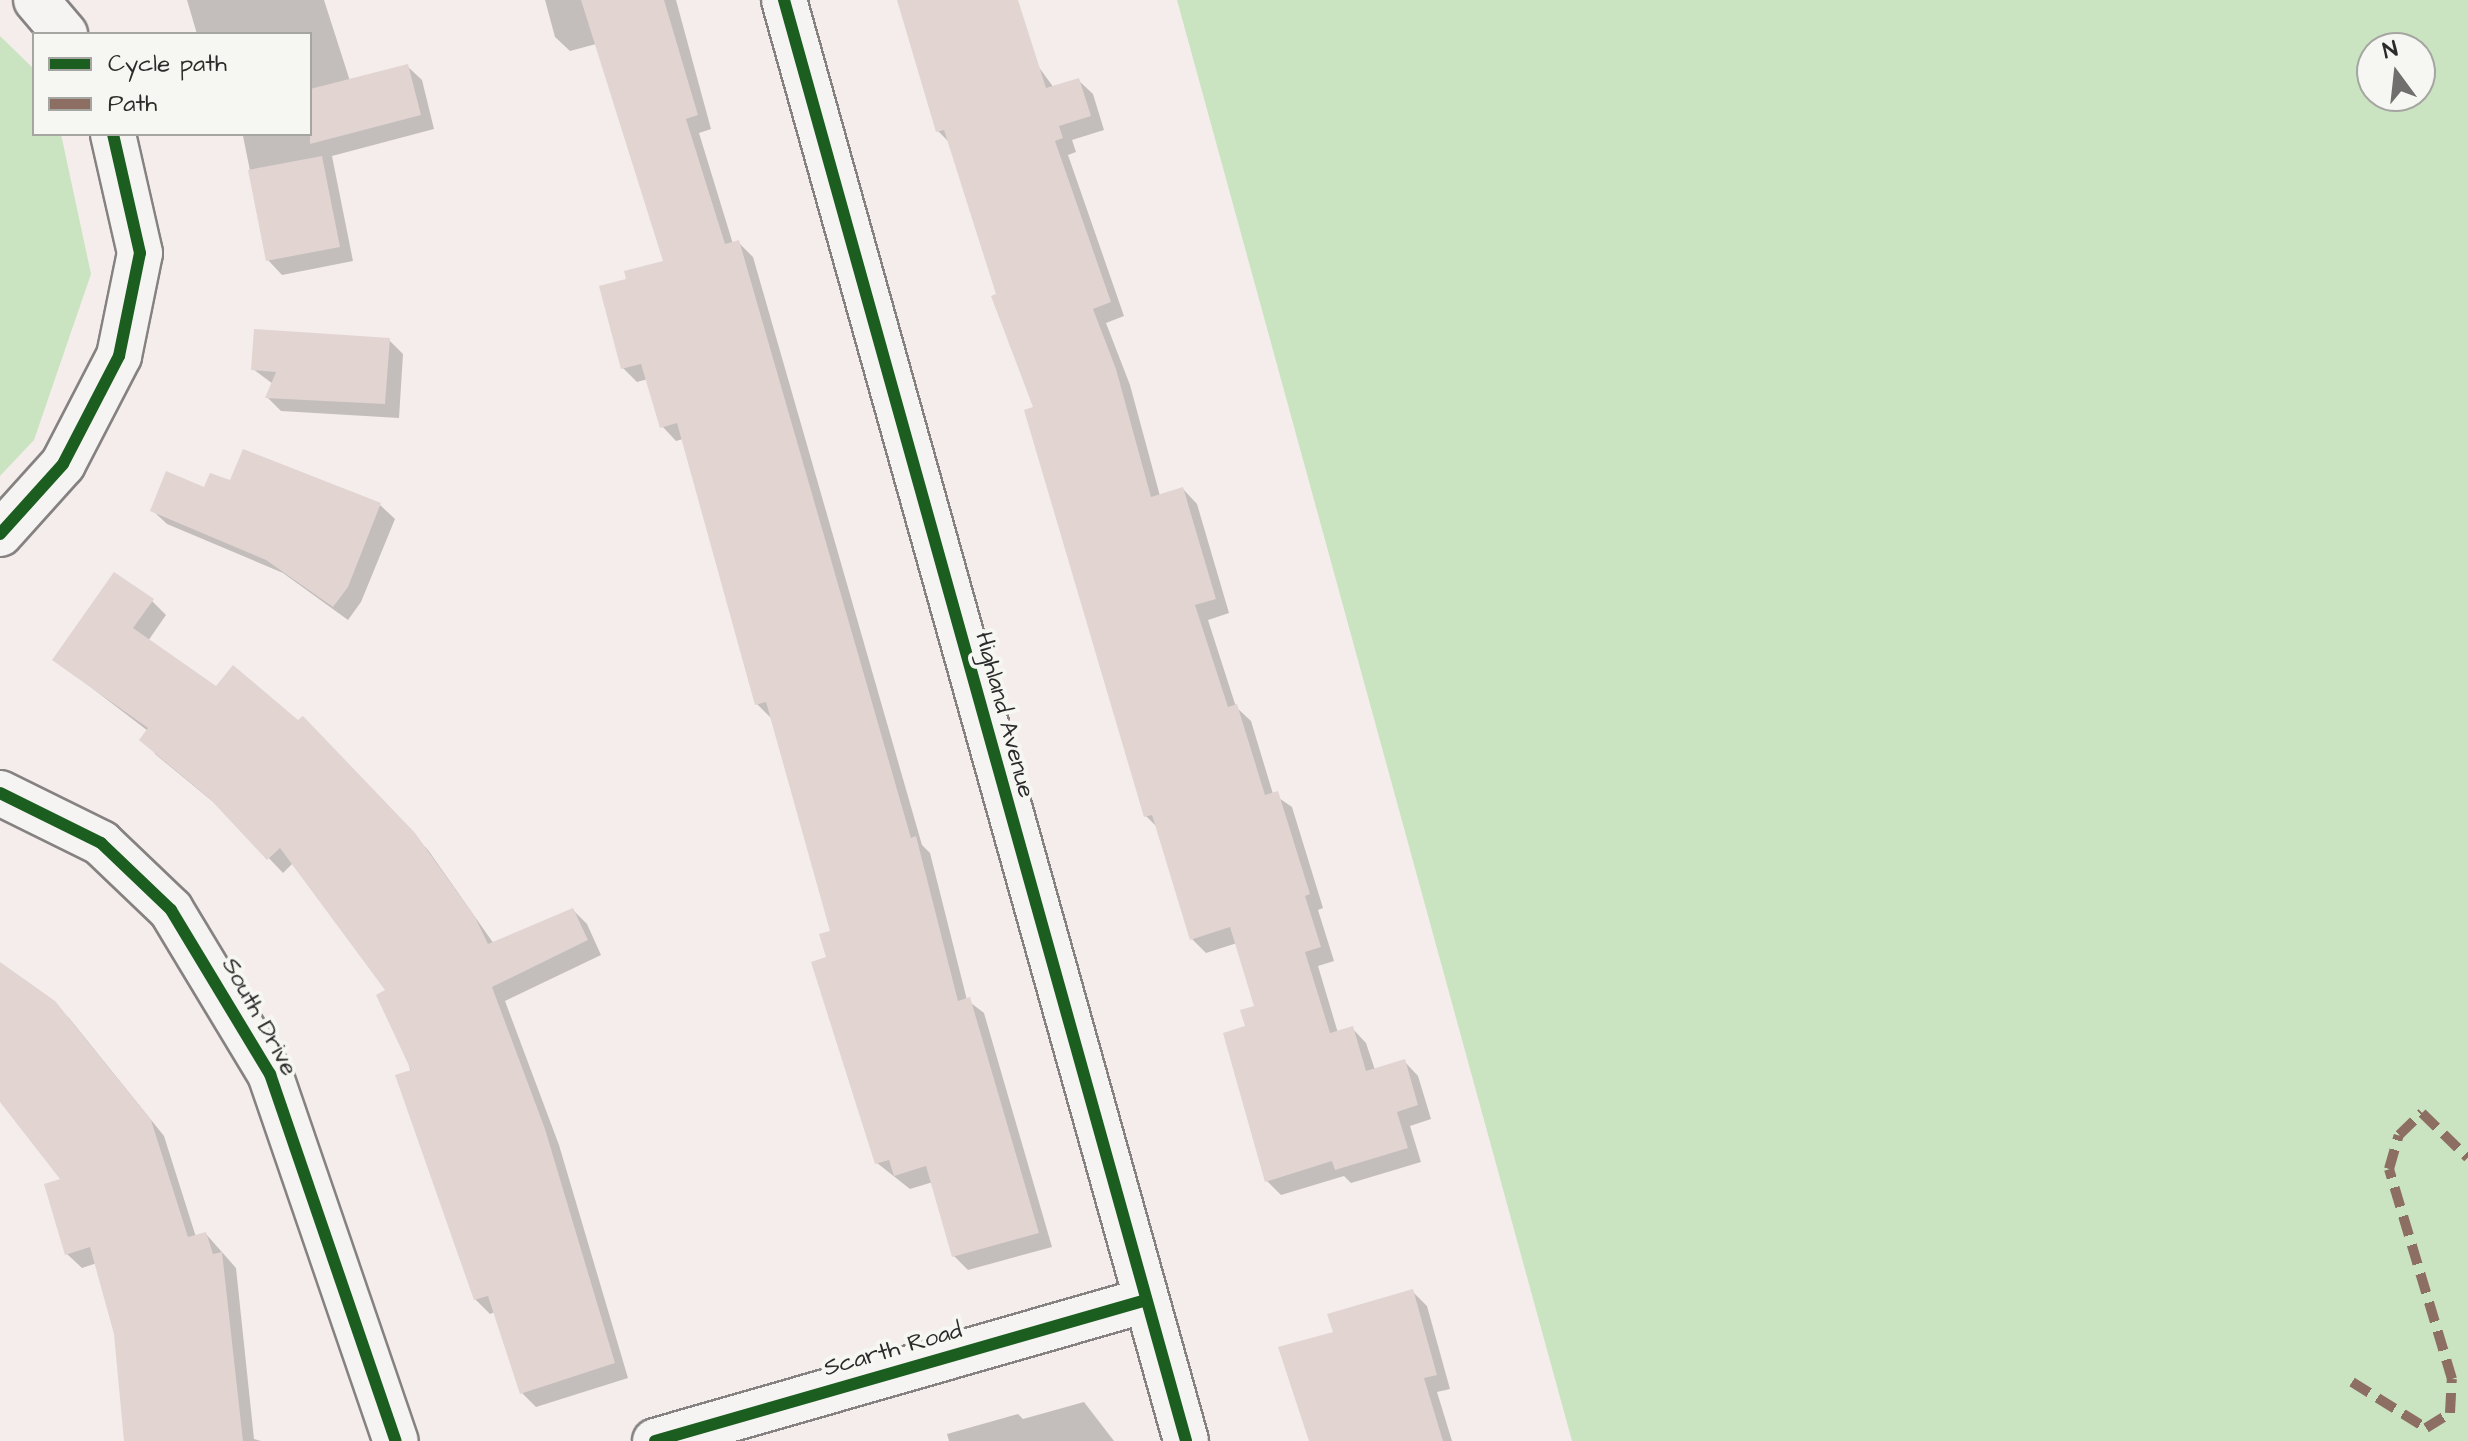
<!DOCTYPE html>
<style>
body{margin:0}
#map{position:relative;width:2468px;height:1441px;overflow:hidden;background:#f4edeb;font-family:"Architects Daughter",sans-serif}
div>[style]{position:absolute}
[style*='--x']{left:calc(var(--x)*1px);top:calc(var(--y)*1px);width:calc(var(--w)*1px);rotate:calc(var(--a)*1deg)}
.green>*{inset:0;background:#cae4c1}
.shadow>*{inset:0;background:#0003}
.building>*{inset:0;background:#e1d4d1}
.roads{filter:drop-shadow(2px 0 #858281) drop-shadow(-2px 0 #858281) drop-shadow(0 2px #858281) drop-shadow(0 -2px #858281)}
.minor>*{height:44px;margin:-22px;padding:0 22px;transform-origin:22px;border-radius:22px;background:#f5f4f2}
.quiet>*{height:10px;margin-top:-5px;transform-origin:0;background:repeating-linear-gradient(90deg,#8d6e63 0 20px,transparent 0 30px)}
.cycleway>*{height:12px;margin:-6px;padding:0 6px;transform-origin:6px;border-radius:6px;background:#1b5e20}
span{translate:-50% -50%;white-space:nowrap;text-align:center;line-height:1.15;-webkit-text-stroke:8px #f6f6f2;paint-order:stroke}
.street-label{font-size:24px;color:#2b2b2b}
.legend{position:absolute;left:32px;top:32px;width:280px;height:104px;box-sizing:border-box;background:#f6f6f2;border:2px solid #a5a5a2;margin:0;padding:10px 14px;list-style:none;font-size:24px;color:#2b2b2b}
.legend li{display:flex;align-items:center;gap:16px;height:40px}
.legend b{width:40px;border:2px solid #a5a5a2}
.north{position:absolute;left:2356px;top:32px;width:80px;height:80px;box-sizing:border-box;background:#f6f6f2;border:2px solid #a5a5a2;border-radius:50%;rotate:345deg;font-size:22px;font-weight:700;line-height:32px;text-align:center;color:#2b2b2b}
.north::after{content:'';display:block;margin:auto;width:28px;height:36px;background:#716f6e;clip-path:polygon(50% 0,100% 100%,50% 72%,0 100%)}
</style>
<div id="map">
<div class="green">
<i style="clip-path:polygon(evenodd,1177px 0,2468px 0,2468px 1441px,1572px 1441px,1177px 0,2372px 48px,2420px 48px,2420px 96px,2372px 96px,2372px 48px)"></i>
<i style="clip-path:polygon(0 36px,34px 69px,34px 134px,61px 134px,91px 274px,34px 440px,0 476px)"></i>
</div>
<div class="shadow">
<i style="clip-path:polygon(187px 0,324px 0,350px 81px,407px 66px,422px 80px,434px 129px,332px 156px,353px 261px,282px 275px,268px 260px,243px 136px,233px 134px,310px 134px,310px 34px,197px 34px)"></i>
<i style="clip-path:polygon(545px 0,676px 0,711px 129px,699px 133px,733px 244px,739px 243px,753px 257px,922px 845px,930px 853px,967px 1000px,984px 1013px,1052px 1247px,968px 1270px,954px 1256px,933px 1182px,910px 1189px,877px 1163px,828px 959px,832px 932px,771px 718px,757px 704px,683px 439px,676px 441px,662px 426px,648px 379px,637px 382px,623px 368px,665px 262px,596px 44px,570px 51px,555px 37px)"></i>
<i style="clip-path:polygon(898px 0,1006px 0,1038px 66px,1054px 88px,1078px 80px,1093px 94px,1104px 130px,1072px 140px,1076px 152px,1068px 155px,1124px 316px,1106px 323px,1130px 385px,1160px 496px,1183px 489px,1197px 504px,1229px 613px,1208px 620px,1236px 707px,1251px 721px,1273px 794px,1292px 807px,1323px 908px,1318px 910px,1334px 961px,1318px 966px,1338px 1033px,1352px 1028px,1366px 1043px,1375px 1070px,1404px 1061px,1418px 1076px,1431px 1119px,1410px 1126px,1421px 1162px,1351px 1183px,1344px 1176px,1281px 1195px,1267px 1181px,1247px 1028px,1256px 1007px,1237px 943px,1206px 953px,1192px 939px,1158px 828px,1146px 816px,1036px 409px,950px 143px,938px 131px)"></i>
<i style="clip-path:polygon(389px 340px,403px 354px,399px 418px,281px 411px,267px 397px,273px 384px,253px 369px)"></i>
<i style="clip-path:polygon(244px 452px,380px 505px,395px 519px,361px 602px,348px 620px,283px 573px,167px 524px,152px 510px,231px 483px)"></i>
<i style="clip-path:polygon(152px 601px,166px 615px,148px 641px,216px 688px,317px 733px,428px 850px,494px 944px,573px 910px,587px 924px,601px 955px,505px 1001px,559px 1145px,628px 1378px,536px 1407px,522px 1393px,495px 1312px,490px 1314px,475px 1299px,388px 991px,294px 862px,283px 873px,223px 810px,155px 754px,148px 731px,54px 659px)"></i>
<i style="clip-path:polygon(0 964px,69px 1018px,164px 1136px,196px 1237px,206px 1234px,236px 1268px,254px 1439px,261px 1441px,126px 1441px,116px 1333px,97px 1263px,82px 1268px,67px 1254px,64px 1180px,0 1072px)"></i>
<i style="clip-path:polygon(1412px 1291px,1427px 1306px,1450px 1389px,1437px 1392px,1452px 1441px,1311px 1441px,1335px 1333px)"></i>
<i style="clip-path:polygon(1084px 1402px,1114px 1441px,949px 1441px,947px 1434px,1018px 1414px,1023px 1419px)"></i>
</div>
<div class="building">
<i style="clip-path:polygon(581px 0,664px 0,698px 115px,686px 119px,725px 244px,739px 240px,911px 838px,916px 836px,958px 1001px,970px 997px,1039px 1233px,952px 1257px,926px 1166px,894px 1176px,889px 1160px,875px 1164px,811px 962px,826px 957px,819px 934px,830px 931px,766px 702px,755px 705px,677px 423px,660px 428px,641px 364px,621px 369px,599px 286px,626px 279px,624px 271px,663px 261px)"></i>
<i style="clip-path:polygon(897px 0,1018px 0,1046px 88px,1079px 78px,1091px 116px,1059px 126px,1063px 138px,1055px 141px,1111px 302px,1093px 309px,1116px 369px,1151px 497px,1183px 487px,1216px 599px,1195px 605px,1228px 707px,1237px 704px,1265px 795px,1278px 791px,1310px 894px,1305px 896px,1321px 947px,1305px 952px,1330px 1033px,1353px 1026px,1366px 1071px,1405px 1059px,1418px 1105px,1397px 1112px,1408px 1148px,1335px 1170px,1332px 1161px,1265px 1182px,1223px 1033px,1245px 1026px,1240px 1010px,1254px 1006px,1230px 927px,1190px 940px,1152px 815px,1144px 817px,1024px 410px,1033px 407px,991px 296px,996px 294px,944px 130px,936px 132px)"></i>
<i style="clip-path:polygon(408px 64px,421px 115px,310px 144px,310px 89px)"></i>
<i style="clip-path:polygon(322px 156px,340px 247px,266px 261px,248px 170px)"></i>
<i style="clip-path:polygon(254px 329px,390px 338px,385px 404px,265px 398px,276px 372px,251px 370px)"></i>
<i style="clip-path:polygon(243px 449px,381px 503px,348px 587px,333px 607px,266px 560px,150px 511px,166px 471px,204px 487px,210px 473px,230px 480px)"></i>
<i style="clip-path:polygon(114px 572px,154px 599px,133px 628px,216px 686px,233px 665px,298px 720px,303px 716px,415px 833px,475px 917px,488px 944px,573px 908px,588px 940px,492px 987px,545px 1129px,615px 1363px,520px 1394px,488px 1296px,474px 1300px,395px 1075px,411px 1070px,376px 995px,385px 990px,280px 848px,267px 860px,210px 799px,139px 740px,148px 728px,52px 660px)"></i>
<i style="clip-path:polygon(0 962px,55px 1001px,151px 1120px,188px 1237px,206px 1232px,213px 1254px,222px 1252px,243px 1441px,124px 1441px,114px 1334px,90px 1247px,65px 1255px,44px 1184px,60px 1179px,0 1102px)"></i>
<i style="clip-path:polygon(1413px 1289px,1437px 1375px,1424px 1378px,1443px 1441px,1309px 1441px,1278px 1347px,1333px 1332px,1327px 1314px)"></i>
</div>
<div class="roads">
<div class="minor">
<i style="--x:36;--y:0;--w:45;--a:49.5"></i>
<i style="--x:784;--y:0;--w:1496;--a:74.41"></i>
<i style="--x:0;--y:534;--w:94;--a:-48"></i>
<i style="--x:63;--y:464;--w:122;--a:-62.6"></i>
<i style="--x:119;--y:356;--w:105;--a:-78.5"></i>
<i style="--x:140;--y:253;--w:122;--a:-102.8"></i>
<i style="--x:0;--y:793;--w:113;--a:26.3"></i>
<i style="--x:101;--y:843;--w:97;--a:43.7"></i>
<i style="--x:171;--y:910;--w:192;--a:58.9"></i>
<i style="--x:270;--y:1074;--w:388;--a:71.1"></i>
<i style="--x:655;--y:1441;--w:508;--a:-16.01"></i>
</div>
</div>
<div class="quiet">
<i style="--x:2352;--y:1382;--w:87;--a:31.9"></i>
<i style="--x:2426;--y:1428;--w:28;--a:-32"></i>
<i style="--x:2450;--y:1413;--w:34;--a:-87"></i>
<i style="--x:2452;--y:1379;--w:219;--a:-106.7"></i>
<i style="--x:2389;--y:1169;--w:35;--a:-74"></i>
<i style="--x:2399;--y:1135;--w:32;--a:-44"></i>
<i style="--x:2422;--y:1113;--w:64;--a:44.4"></i>
</div>
<div class="cycleway">
<i style="--x:784;--y:0;--w:1496;--a:74.41"></i>
<i style="--x:0;--y:534;--w:94;--a:-48"></i>
<i style="--x:63;--y:464;--w:122;--a:-62.6"></i>
<i style="--x:119;--y:356;--w:105;--a:-78.5"></i>
<i style="--x:140;--y:253;--w:122;--a:-102.8"></i>
<i style="--x:0;--y:793;--w:113;--a:26.3"></i>
<i style="--x:101;--y:843;--w:97;--a:43.7"></i>
<i style="--x:171;--y:910;--w:192;--a:58.9"></i>
<i style="--x:270;--y:1074;--w:388;--a:71.1"></i>
<i style="--x:655;--y:1441;--w:508;--a:-16.01"></i>
</div>
<div class="street-label">
<span style="left:1004px;top:715px;rotate:75deg">Highland Avenue</span>
<span style="left:259px;top:1017px;rotate:61deg">South Drive</span>
<span style="left:893px;top:1350px;rotate:-16deg">Scarth Road</span>
</div>
<ul class="legend">
<li><b style="height:10px;background:#1b5e20"></b>Cycle path</li>
<li><b style="height:10px;background:#8d6e63"></b>Path</li>
</ul>
<div class="north">N</div>
</div>
